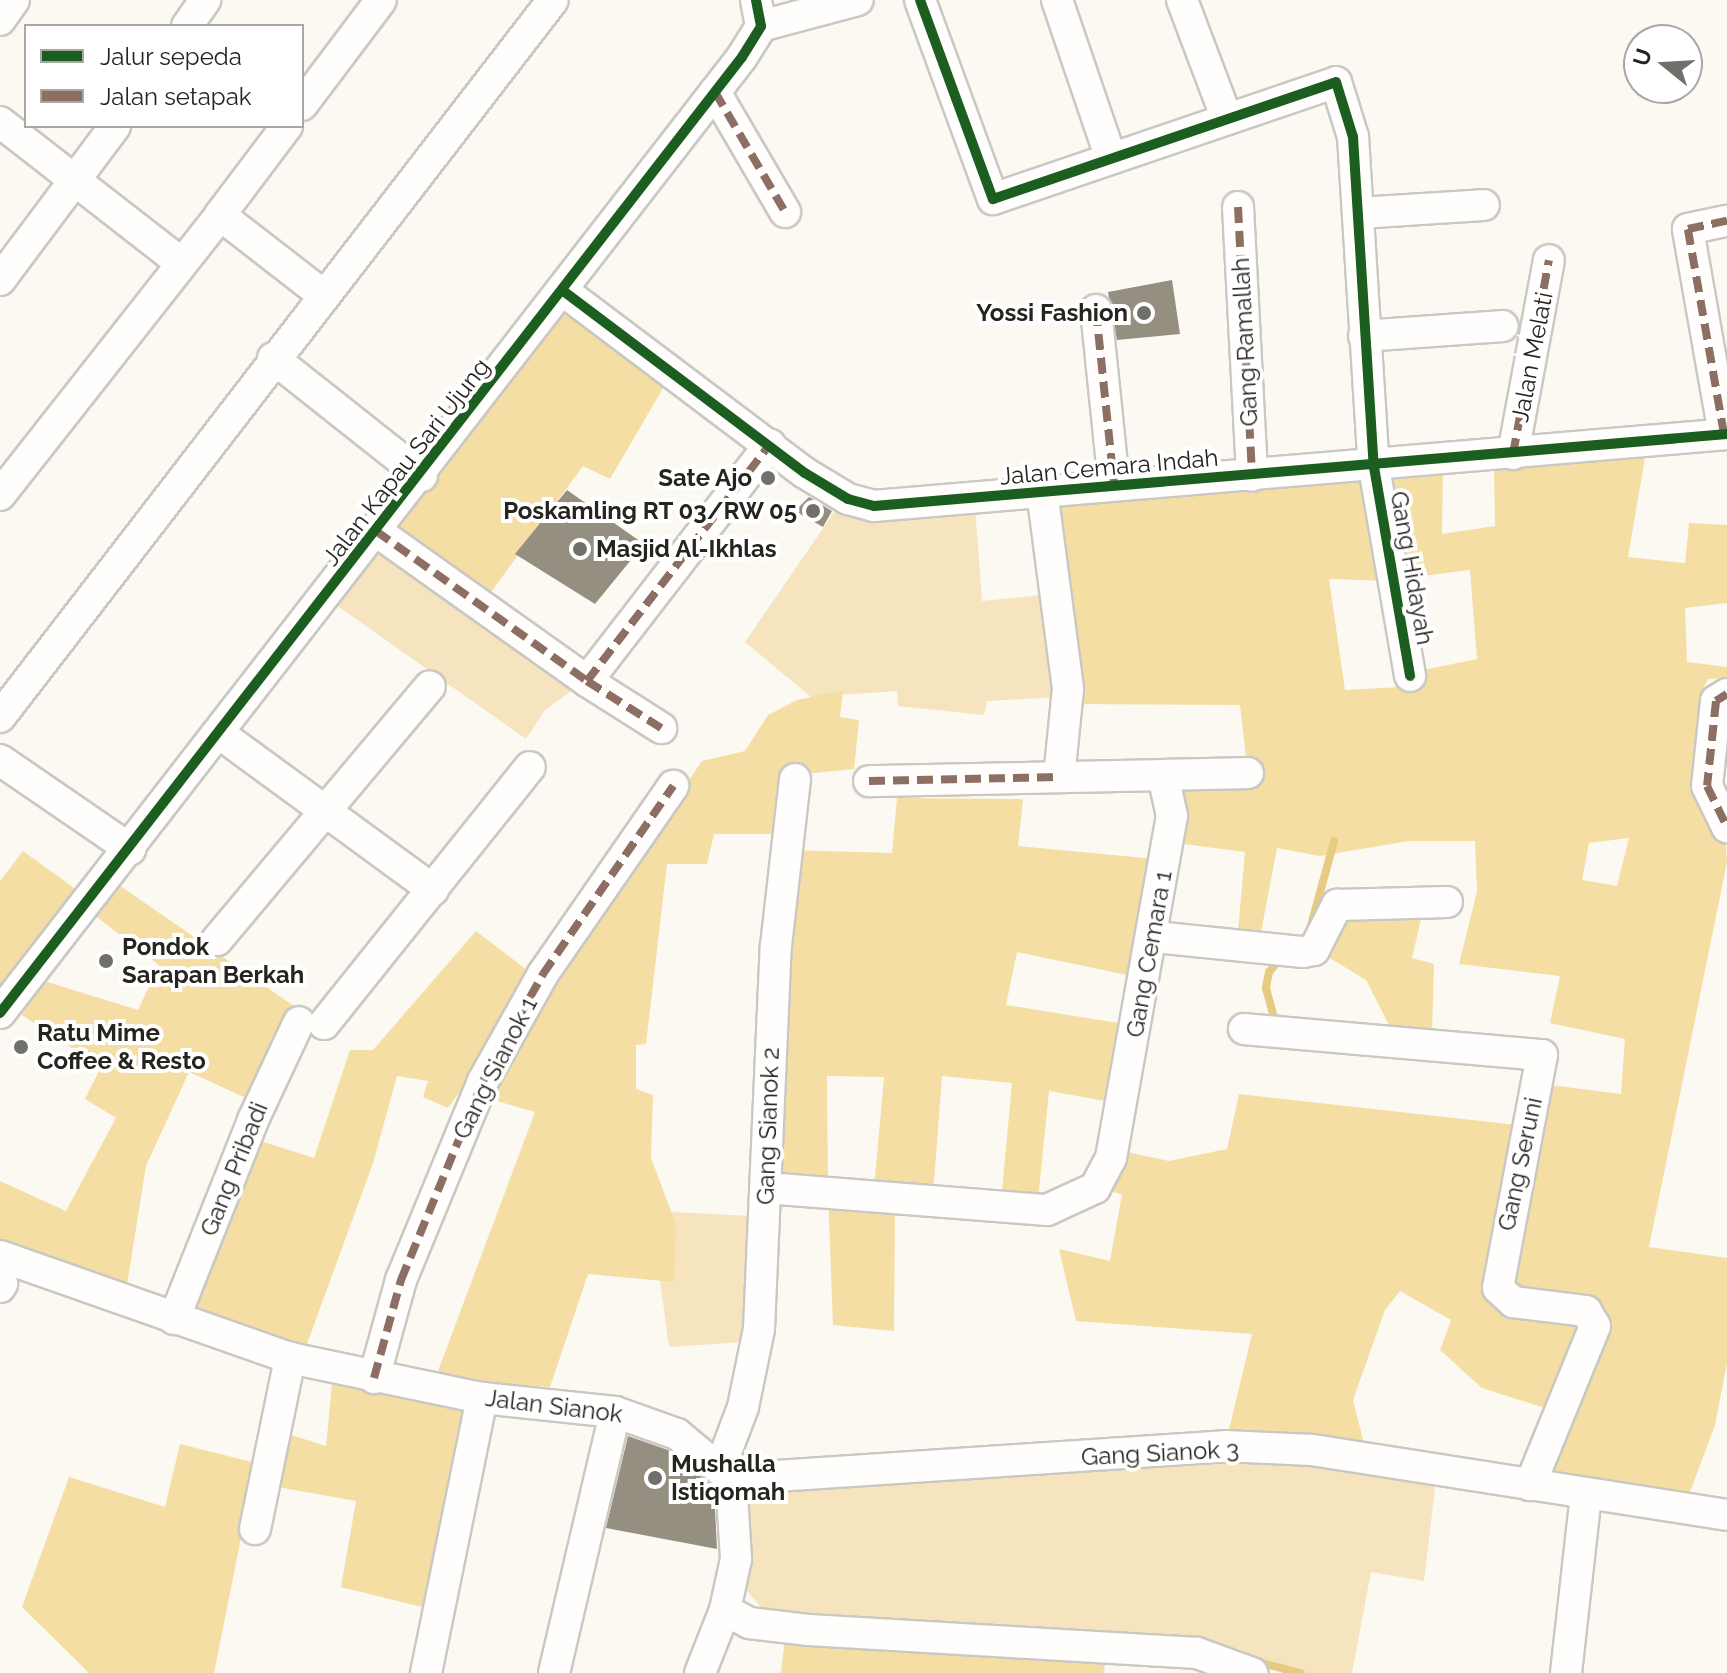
<!DOCTYPE html>
<style>
body{margin:0}
#map{position:relative;width:1727px;height:1673px;overflow:hidden;background:#fcf9f2;font-family:Raleway,sans-serif}
div>[style]{position:absolute}
[style*='--x']{left:calc(var(--x)*1px);top:calc(var(--y)*1px);width:calc(var(--w)*1px);rotate:calc(var(--a)*1deg)}
.green>*{inset:0;background:#f5e4be}
.forest>*{inset:0;background:#f5dea3}
.stream>*{height:8px;margin:-4px;padding:0 4px;transform-origin:4px;border-radius:4px;background:#e8cb82}
.building>*{inset:0;background:#958f81}
.roads{filter:drop-shadow(2px 0 #cac8c3) drop-shadow(-2px 0 #cac8c3) drop-shadow(0 2px #cac8c3) drop-shadow(0 -2px #cac8c3)}
.minor>*{height:30px;margin:-15px;padding:0 15px;transform-origin:15px;border-radius:15px;background:#fffefd}
.quiet>*{height:8px;margin-top:-4px;transform-origin:0;background:repeating-linear-gradient(90deg,#8d6e63 0 16px,transparent 0 24px)}
.cycleway>*{height:10px;margin:-5px;padding:0 5px;transform-origin:5px;border-radius:5px;background:#1b5e20}
.dots>*{width:22px;height:22px;translate:-50% -50%;box-sizing:border-box;border:4px solid #fff;border-radius:50%}
span{translate:-50% -50%;white-space:nowrap;text-align:center;line-height:1.15;-webkit-text-stroke:8px #fff;paint-order:stroke}
.poi-label{font-size:24px;color:#26241f;font-weight:700}
.right{translate:-100% -50%;text-align:right}
.left{translate:0 -50%;text-align:left}
.street-label{font-size:24px;color:#26241f}
.legend{position:absolute;left:24px;top:24px;width:280px;height:104px;box-sizing:border-box;background:#fff;border:2px solid #a8a7a5;margin:0;padding:10px 14px;list-style:none;font-size:24px;color:#26241f}
.legend li{display:flex;align-items:center;gap:16px;height:40px}
.legend b{width:40px;border:2px solid #a8a7a5}
.north{position:absolute;left:1623px;top:24px;width:80px;height:80px;box-sizing:border-box;background:#fff;border:2px solid #a8a7a5;border-radius:50%;rotate:288deg;font-size:22px;font-weight:700;line-height:32px;text-align:center;color:#26241f}
.north::after{content:'';display:block;margin:auto;width:28px;height:36px;background:#716f69;clip-path:polygon(50% 0,100% 100%,50% 72%,0 100%)}
</style>
<div id="map">
<div class="green">
<i style="clip-path:polygon(839px 505px,975px 506px,982px 601px,1052px 594px,1061px 697px,987px 701px,984px 715px,898px 706px,897px 691px,811px 697px,745px 642px)"></i>
<i style="clip-path:polygon(380px 540px,575px 688px,545px 710px,526px 739px,332px 602px)"></i>
<i style="clip-path:polygon(671px 1212px,753px 1216px,744px 1342px,669px 1347px,660px 1281px,674px 1282px)"></i>
<i style="clip-path:polygon(1225px 1457px,1319px 1457px,1436px 1479px,1424px 1581px,1371px 1572px,1352px 1673px,1300px 1673px,1199px 1647px,765px 1612px,738px 1580px,743px 1491px)"></i>
</div>
<div class="forest">
<i style="clip-path:polygon(553px 310px,586px 315px,666px 383px,610px 479px,583px 466px,486px 599px,387px 530px)"></i>
<i style="clip-path:polygon(evenodd,1646px 452px,1628px 557px,1685px 563px,1689px 523px,1727px 525px,1727px 603px,1685px 608px,1687px 662px,1727px 667px,1727px 678px,1708px 679px,1701px 693px,1716px 701px,1727px 862px,1649px 1247px,1727px 1258px,1727px 1363px,1715px 1425px,1687px 1500px,1541px 1480px,1604px 1339px,1608px 1312px,1581px 1300px,1509px 1290px,1542px 1084px,1621px 1094px,1625px 1039px,1550px 1023px,1560px 976px,1459px 964px,1477px 891px,1475px 841px,1409px 841px,1320px 856px,1277px 848px,1259px 943px,1237px 942px,1245px 852px,1184px 844px,1178px 784px,1248px 773px,1240px 705px,1067px 704px,1057px 501px,1359px 472px,1391px 581px,1329px 579px,1345px 690px,1421px 686px,1423px 670px,1477px 659px,1470px 570px,1406px 578px,1383px 473px,1443px 465px,1442px 534px,1495px 526px,1494px 463px,1646px 452px,1629px 838px,1617px 886px,1582px 880px,1589px 843px,1629px 838px)"></i>
<i style="clip-path:polygon(843px 690px,840px 717px,859px 720px,854px 769px,785px 776px,779px 834px,714px 834px,707px 864px,667px 864px,646px 1044px,636px 1045px,636px 1089px,653px 1095px,651px 1158px,676px 1224px,674px 1282px,588px 1274px,550px 1387px,435px 1379px,535px 1112px,486px 1098px,536px 1002px,702px 761px,745px 751px,768px 715px,797px 700px)"></i>
<i style="clip-path:polygon(897px 798px,1023px 799px,1018px 846px,1166px 860px,1146px 979px,1017px 952px,1006px 1005px,1137px 1026px,1122px 1104px,1049px 1091px,1038px 1200px,1001px 1201px,1012px 1083px,942px 1076px,933px 1194px,874px 1188px,884px 1077px,827px 1076px,828px 1194px,895px 1200px,894px 1331px,833px 1325px,828px 1194px,766px 1188px,787px 850px,892px 853px)"></i>
<i style="clip-path:polygon(23px 851px,81px 893px,0 992px,0 881px)"></i>
<i style="clip-path:polygon(119px 885px,301px 1011px,255px 1102px,189px 1072px,146px 1166px,126px 1291px,0 1246px,0 1181px,66px 1211px,116px 1118px,85px 1099px,101px 1067px,22px 1015px,44px 981px,138px 1010px,159px 965px,93px 914px)"></i>
<i style="clip-path:polygon(1432px 911px,1435px 920px,1421px 919px,1412px 958px,1434px 964px,1432px 1032px,1389px 1025px,1366px 980px,1323px 954px,1343px 914px)"></i>
<i style="clip-path:polygon(476px 931px,531px 973px,504px 1029px,448px 1108px,423px 1097px,428px 1081px,397px 1076px,373px 1163px,303px 1355px,186px 1313px,254px 1139px,314px 1158px,350px 1050px,373px 1050px)"></i>
<i style="clip-path:polygon(1239px 1094px,1527px 1126px,1498px 1288px,1586px 1311px,1561px 1413px,1482px 1388px,1440px 1350px,1451px 1320px,1400px 1291px,1385px 1310px,1353px 1400px,1368px 1459px,1225px 1446px,1252px 1334px,1076px 1321px,1059px 1249px,1110px 1261px,1122px 1194px,1095px 1188px,1113px 1149px,1169px 1161px,1227px 1149px)"></i>
<i style="clip-path:polygon(332px 1384px,465px 1403px,422px 1607px,341px 1587px,356px 1501px,272px 1486px,282px 1432px,326px 1446px)"></i>
<i style="clip-path:polygon(180px 1444px,256px 1463px,214px 1673px,89px 1673px,22px 1607px,69px 1477px,165px 1507px)"></i>
<i style="clip-path:polygon(785px 1637px,1106px 1655px,1104px 1673px,781px 1673px)"></i>
</div>
<div class="stream">
<i style="--x:1310;--y:929;--w:91;--a:-74.7"></i>
<i style="--x:1281;--y:958;--w:18;--a:131"></i>
<i style="--x:1269;--y:972;--w:16;--a:101"></i>
<i style="--x:1266;--y:988;--w:31;--a:75"></i>
<i style="--x:1274;--y:1018;--w:8;--a:7"></i>
<i style="--x:1254;--y:1661;--w:48;--a:14.6"></i>
</div>
<div class="building">
<i style="clip-path:polygon(1172px 280px,1180px 334px,1117px 340px,1108px 292px)"></i>
<i style="clip-path:polygon(567px 490px,644px 544px,595px 604px,515px 554px)"></i>
<i style="clip-path:polygon(809px 497px,832px 511px,823px 527px,795px 511px)"></i>
<i style="clip-path:polygon(628px 1436px,668px 1450px,714px 1488px,717px 1549px,606px 1528px)"></i>
</div>
<div class="roads">
<div class="minor">
<i style="--x:920;--y:0;--w:212;--a:69.9"></i>
<i style="--x:993;--y:199;--w:362;--a:-18.8"></i>
<i style="--x:1336;--y:82;--w:58;--a:72.8"></i>
<i style="--x:1353;--y:137;--w:331;--a:86.4"></i>
<i style="--x:1374;--y:467;--w:212;--a:80.2"></i>
<i style="--x:1057;--y:0;--w:165;--a:71.2"></i>
<i style="--x:1182;--y:0;--w:127;--a:69.3"></i>
<i style="--x:0;--y:20;--w:24;--a:-55"></i>
<i style="--x:187;--y:26;--w:32;--a:-55"></i>
<i style="--x:761;--y:26;--w:100;--a:-15"></i>
<i style="--x:715;--y:92;--w:139;--a:59.7"></i>
<i style="--x:302;--y:105;--w:131;--a:-53"></i>
<i style="--x:0;--y:122;--w:229;--a:37.9"></i>
<i style="--x:287;--y:126;--w:111;--a:127"></i>
<i style="--x:220;--y:215;--w:130;--a:37.8"></i>
<i style="--x:1238;--y:207;--w:269;--a:87"></i>
<i style="--x:1358;--y:213;--w:126;--a:-3.6"></i>
<i style="--x:0;--y:280;--w:192;--a:-53.2"></i>
<i style="--x:562;--y:290;--w:304;--a:37"></i>
<i style="--x:805;--y:473;--w:50;--a:31.2"></i>
<i style="--x:848;--y:499;--w:27;--a:15"></i>
<i style="--x:874;--y:506;--w:856;--a:-4.82"></i>
<i style="--x:1096;--y:310;--w:176;--a:84.1"></i>
<i style="--x:1364;--y:336;--w:139;--a:-4.1"></i>
<i style="--x:273;--y:358;--w:190;--a:38.4"></i>
<i style="--x:1724;--y:434;--w:208;--a:-100"></i>
<i style="--x:1688;--y:229;--w:40;--a:-12"></i>
<i style="--x:1513;--y:454;--w:197;--a:-79.5"></i>
<i style="--x:1042;--y:491;--w:200;--a:82.5"></i>
<i style="--x:1068;--y:689;--w:88;--a:95.8"></i>
<i style="--x:0;--y:495;--w:356;--a:-51.8"></i>
<i style="--x:376;--y:531;--w:259;--a:35.4"></i>
<i style="--x:587;--y:681;--w:299;--a:-52.3"></i>
<i style="--x:587;--y:681;--w:88;--a:32.4"></i>
<i style="--x:1727;--y:694;--w:13;--a:148"></i>
<i style="--x:1716;--y:701;--w:85;--a:96"></i>
<i style="--x:1707;--y:786;--w:46;--a:64"></i>
<i style="--x:0;--y:717;--w:905;--a:-52.36"></i>
<i style="--x:220;--y:734;--w:264;--a:36.2"></i>
<i style="--x:0;--y:760;--w:158;--a:34.4"></i>
<i style="--x:1163;--y:775;--w:85;--a:-1.3"></i>
<i style="--x:1155;--y:937;--w:149;--a:5.8"></i>
<i style="--x:1303;--y:952;--w:11;--a:-10"></i>
<i style="--x:1314;--y:950;--w:51;--a:-62.9"></i>
<i style="--x:1337;--y:905;--w:110;--a:-1.6"></i>
<i style="--x:217;--y:940;--w:331;--a:-50"></i>
<i style="--x:0;--y:1013;--w:1210;--a:-52.18"></i>
<i style="--x:742;--y:57;--w:36;--a:-58"></i>
<i style="--x:761;--y:26;--w:26;--a:-101"></i>
<i style="--x:324;--y:1024;--w:329;--a:-51.3"></i>
<i style="--x:1244;--y:1029;--w:299;--a:5"></i>
<i style="--x:1542;--y:1055;--w:237;--a:100.7"></i>
<i style="--x:1498;--y:1288;--w:21;--a:43"></i>
<i style="--x:1513;--y:1302;--w:74;--a:7"></i>
<i style="--x:1586;--y:1311;--w:17;--a:59"></i>
<i style="--x:1595;--y:1326;--w:172;--a:112.2"></i>
<i style="--x:766;--y:1188;--w:282;--a:4.5"></i>
<i style="--x:1047;--y:1210;--w:53;--a:-24.6"></i>
<i style="--x:1095;--y:1188;--w:34;--a:-62"></i>
<i style="--x:1111;--y:1158;--w:347;--a:-79.9"></i>
<i style="--x:1172;--y:816;--w:42;--a:-102.4"></i>
<i style="--x:1163;--y:775;--w:294;--a:178.8"></i>
<i style="--x:0;--y:1256;--w:307;--a:19.4"></i>
<i style="--x:290;--y:1358;--w:196;--a:11.8"></i>
<i style="--x:482;--y:1398;--w:134;--a:6"></i>
<i style="--x:615;--y:1412;--w:66;--a:19.5"></i>
<i style="--x:677;--y:1434;--w:70;--a:39.8"></i>
<i style="--x:731;--y:1479;--w:80;--a:86.4"></i>
<i style="--x:736;--y:1559;--w:52;--a:102.2"></i>
<i style="--x:725;--y:1610;--w:68;--a:111.6"></i>
<i style="--x:0;--y:1287;--w:4;--a:-56"></i>
<i style="--x:174;--y:1319;--w:214;--a:-68.3"></i>
<i style="--x:253;--y:1120;--w:108;--a:-64.9"></i>
<i style="--x:374;--y:1378;--w:102;--a:-74.6"></i>
<i style="--x:401;--y:1280;--w:215;--a:-67.6"></i>
<i style="--x:483;--y:1081;--w:123;--a:-60.7"></i>
<i style="--x:543;--y:974;--w:229;--a:-55.3"></i>
<i style="--x:720;--y:1468;--w:65;--a:-69.3"></i>
<i style="--x:743;--y:1407;--w:80;--a:-78.4"></i>
<i style="--x:759;--y:1329;--w:383;--a:-87.5"></i>
<i style="--x:776;--y:946;--w:168;--a:-83.5"></i>
<i style="--x:731;--y:1479;--w:495;--a:-3.8"></i>
<i style="--x:1225;--y:1446;--w:87;--a:2.6"></i>
<i style="--x:1312;--y:1450;--w:420;--a:8.9"></i>
<i style="--x:255;--y:1529;--w:175;--a:-78.4"></i>
<i style="--x:725;--y:1610;--w:27;--a:28"></i>
<i style="--x:749;--y:1623;--w:60;--a:6.7"></i>
<i style="--x:809;--y:1630;--w:389;--a:3.4"></i>
<i style="--x:1197;--y:1653;--w:59;--a:20"></i>
<i style="--x:426;--y:1673;--w:281;--a:-78.5"></i>
<i style="--x:554;--y:1673;--w:268;--a:-76.8"></i>
<i style="--x:1566;--y:1673;--w:179;--a:-83.6"></i>
</div>
</div>
<div class="quiet">
<i style="--x:715;--y:92;--w:139;--a:59.7"></i>
<i style="--x:1238;--y:207;--w:269;--a:87"></i>
<i style="--x:1096;--y:310;--w:176;--a:84.1"></i>
<i style="--x:1724;--y:434;--w:208;--a:-100"></i>
<i style="--x:1688;--y:229;--w:40;--a:-12"></i>
<i style="--x:1513;--y:454;--w:197;--a:-79.5"></i>
<i style="--x:376;--y:531;--w:259;--a:35.4"></i>
<i style="--x:587;--y:681;--w:299;--a:-52.3"></i>
<i style="--x:587;--y:681;--w:88;--a:32.4"></i>
<i style="--x:1727;--y:694;--w:13;--a:148"></i>
<i style="--x:1716;--y:701;--w:85;--a:96"></i>
<i style="--x:1707;--y:786;--w:46;--a:64"></i>
<i style="--x:869;--y:781;--w:190;--a:-1.2"></i>
<i style="--x:374;--y:1378;--w:102;--a:-74.6"></i>
<i style="--x:401;--y:1280;--w:215;--a:-67.6"></i>
<i style="--x:483;--y:1081;--w:123;--a:-60.7"></i>
<i style="--x:543;--y:974;--w:229;--a:-55.3"></i>
</div>
<div class="cycleway">
<i style="--x:920;--y:0;--w:212;--a:69.9"></i>
<i style="--x:993;--y:199;--w:362;--a:-18.8"></i>
<i style="--x:1336;--y:82;--w:58;--a:72.8"></i>
<i style="--x:1353;--y:137;--w:331;--a:86.4"></i>
<i style="--x:1374;--y:467;--w:212;--a:80.2"></i>
<i style="--x:562;--y:290;--w:304;--a:37"></i>
<i style="--x:805;--y:473;--w:50;--a:31.2"></i>
<i style="--x:848;--y:499;--w:27;--a:15"></i>
<i style="--x:874;--y:506;--w:856;--a:-4.82"></i>
<i style="--x:0;--y:1013;--w:1210;--a:-52.18"></i>
<i style="--x:742;--y:57;--w:36;--a:-58"></i>
<i style="--x:761;--y:26;--w:26;--a:-101"></i>
</div>
<div class="dots">
<i style="left:1144px;top:313px;background:#716f69"></i>
<i style="left:768px;top:478px;background:#716f69"></i>
<i style="left:813px;top:511px;background:#716f69"></i>
<i style="left:580px;top:549px;background:#716f69"></i>
<i style="left:106px;top:961px;background:#716f69"></i>
<i style="left:21px;top:1047px;background:#716f69"></i>
<i style="left:655px;top:1478px;background:#716f69"></i>
</div>
<div class="poi-label">
<span class="right" style="left:1128px;top:313px">Yossi Fashion</span>
<span class="right" style="left:752px;top:478px">Sate Ajo</span>
<span class="right" style="left:797px;top:511px">Poskamling RT 03/RW 05</span>
<span class="left" style="left:596px;top:549px">Masjid Al-Ikhlas</span>
<span class="left" style="left:122px;top:961px">Pondok<br>Sarapan Berkah</span>
<span class="left" style="left:37px;top:1047px">Ratu Mime<br>Coffee &amp; Resto</span>
<span class="left" style="left:671px;top:1478px">Mushalla<br>Istiqomah</span>
</div>
<div class="street-label">
<span style="left:1245px;top:342px;rotate:-93deg">Gang Ramallah</span>
<span style="left:1532px;top:357px;rotate:-79deg">Jalan Melati</span>
<span style="left:406px;top:462px;rotate:-52deg">Jalan Kapau Sari Ujung</span>
<span style="left:1109px;top:467px;rotate:-5deg">Jalan Cemara Indah</span>
<span style="left:1412px;top:568px;rotate:80deg">Gang Hidayah</span>
<span style="left:1149px;top:954px;rotate:-80deg">Gang Cemara 1</span>
<span style="left:495px;top:1068px;rotate:-63deg">Gang Sianok 1</span>
<span style="left:768px;top:1126px;rotate:-88deg">Gang Sianok 2</span>
<span style="left:1520px;top:1164px;rotate:-78deg">Gang Seruni</span>
<span style="left:234px;top:1169px;rotate:-68deg">Gang Pribadi</span>
<span style="left:554px;top:1406px;rotate:7deg">Jalan Sianok</span>
<span style="left:1160px;top:1453px;rotate:-3deg">Gang Sianok 3</span>
</div>
<ul class="legend">
<li><b style="height:10px;background:#1b5e20"></b>Jalur sepeda</li>
<li><b style="height:10px;background:#8d6e63"></b>Jalan setapak</li>
</ul>
<div class="north">U</div>
</div>
